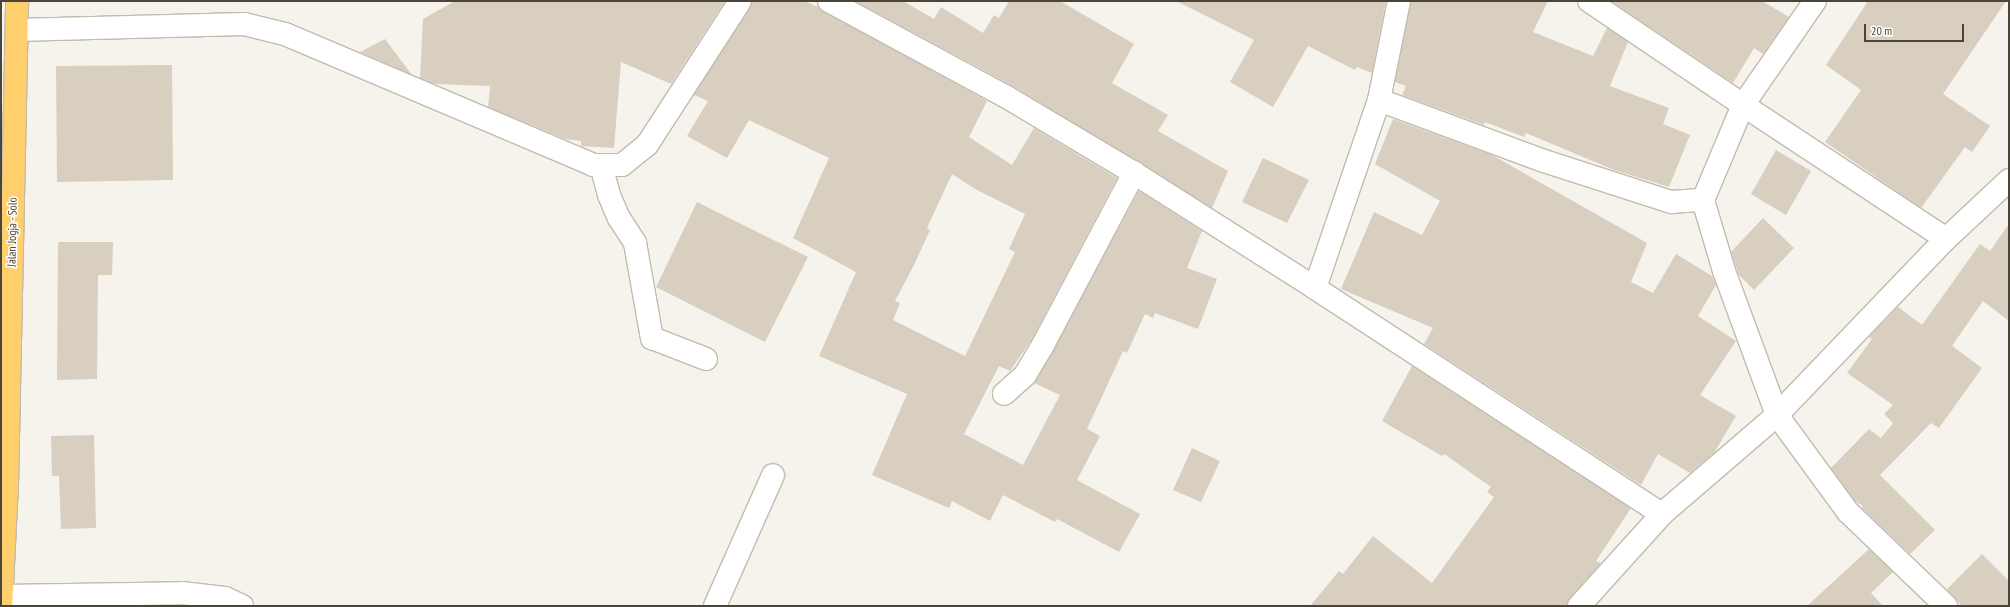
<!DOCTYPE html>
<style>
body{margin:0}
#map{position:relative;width:2010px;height:607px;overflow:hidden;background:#f6f3ec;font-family:"PT Sans Narrow",sans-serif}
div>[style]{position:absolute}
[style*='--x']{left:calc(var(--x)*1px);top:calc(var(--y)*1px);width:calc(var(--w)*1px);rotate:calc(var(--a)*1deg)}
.building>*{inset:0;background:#d8cfc1}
.roads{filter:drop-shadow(1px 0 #c2bbae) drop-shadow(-1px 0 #c2bbae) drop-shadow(0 1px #c2bbae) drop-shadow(0 -1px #c2bbae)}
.minor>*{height:22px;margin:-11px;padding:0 11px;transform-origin:11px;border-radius:11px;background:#fff}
.highway>*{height:22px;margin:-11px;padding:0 11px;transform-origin:11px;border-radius:11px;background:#ffcf6e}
span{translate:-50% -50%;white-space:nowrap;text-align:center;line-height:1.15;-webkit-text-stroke:3px #fff;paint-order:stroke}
.street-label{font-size:12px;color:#4b4439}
.frame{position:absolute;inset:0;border:2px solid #4b4439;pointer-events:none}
.scale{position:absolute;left:1864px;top:24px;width:100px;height:18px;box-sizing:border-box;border:2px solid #4b4439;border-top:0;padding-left:5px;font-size:12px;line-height:14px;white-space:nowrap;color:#4b4439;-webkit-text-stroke:3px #fff;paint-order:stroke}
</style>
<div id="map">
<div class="building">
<i style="clip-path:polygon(455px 1px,725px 1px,671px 84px,621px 62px,614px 148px,581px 146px,581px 141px,565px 139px,488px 107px,490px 86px,434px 84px,420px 78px,423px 19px)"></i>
<i style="clip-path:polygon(evenodd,752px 1px,804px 1px,818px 7px,987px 101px,969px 137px,1012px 165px,1034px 128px,1117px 178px,1032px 339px,1010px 371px,999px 366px,964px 434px,1023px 465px,1060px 395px,1034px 383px,1139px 191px,1202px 231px,1187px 268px,1217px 279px,1198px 329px,1155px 313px,1153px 318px,1145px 314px,1127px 353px,1123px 351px,1087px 429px,1100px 436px,1077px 480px,1140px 514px,1119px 552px,1057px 519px,1055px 522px,1003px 495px,990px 521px,952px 501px,949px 508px,872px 475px,907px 394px,819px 356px,856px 272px,793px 238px,829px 158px,749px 120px,727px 158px,687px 136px,708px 101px,694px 95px,752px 1px,952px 174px,975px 189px,1025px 214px,1009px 249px,1015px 252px,965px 356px,893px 320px,900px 303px,895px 301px,914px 265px,930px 230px,927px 228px,952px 174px)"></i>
<i style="clip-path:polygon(855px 1px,903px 1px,934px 19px,941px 7px,983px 33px,994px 15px,999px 18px,1009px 1px,1060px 1px,1134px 44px,1112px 83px,1168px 115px,1158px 131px,1228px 171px,1212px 208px,1011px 85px)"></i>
<i style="clip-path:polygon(1176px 1px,1386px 1px,1372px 73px,1357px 67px,1355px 70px,1308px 46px,1273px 107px,1230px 82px,1254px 40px)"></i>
<i style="clip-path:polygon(1411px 1px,1548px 1px,1533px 32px,1593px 56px,1607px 28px,1628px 42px,1610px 86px,1669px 108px,1663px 124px,1690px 135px,1669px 187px,1614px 170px,1526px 133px,1524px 137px,1485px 122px,1484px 125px,1402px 95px,1406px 86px,1395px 82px)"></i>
<i style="clip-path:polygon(1611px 1px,1762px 1px,1789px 17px,1763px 54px,1754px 48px,1733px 83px)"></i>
<i style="clip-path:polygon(1868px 1px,2006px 1px,1943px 94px,1990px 126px,1972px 152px,1965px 147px,1921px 208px,1825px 142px,1861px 90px,1826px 65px)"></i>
<i style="clip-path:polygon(385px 39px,412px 75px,360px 52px)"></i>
<i style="clip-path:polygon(172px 65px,173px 180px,57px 182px,56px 66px)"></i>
<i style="clip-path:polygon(1393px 119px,1492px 155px,1647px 243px,1631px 282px,1653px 293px,1676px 254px,1712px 276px,1716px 285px,1698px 316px,1736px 341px,1700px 395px,1736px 416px,1714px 453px,1690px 473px,1658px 454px,1641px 485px,1424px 344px,1433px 328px,1341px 289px,1374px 212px,1422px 235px,1440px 201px,1375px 164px)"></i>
<i style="clip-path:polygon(1776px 150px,1811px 171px,1786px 215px,1751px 194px)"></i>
<i style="clip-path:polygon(1263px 158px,1309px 180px,1287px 223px,1242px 202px)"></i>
<i style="clip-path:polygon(697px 202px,808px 257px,765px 342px,656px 287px)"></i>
<i style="clip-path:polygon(1763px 218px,1794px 248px,1754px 290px,1739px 275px,1731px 252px)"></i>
<i style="clip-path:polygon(2009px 224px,2009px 321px,1983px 301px,1952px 346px,1982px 368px,1939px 428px,1931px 423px,1880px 475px,1935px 530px,1910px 554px,1862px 508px,1863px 506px,1855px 501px,1831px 468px,1869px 429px,1881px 438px,1893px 423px,1884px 414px,1893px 405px,1847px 373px,1872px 339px,1869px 337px,1898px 307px,1922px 325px,1980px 244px,1990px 251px)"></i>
<i style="clip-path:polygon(58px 242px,113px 242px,112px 275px,98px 275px,97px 379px,57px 380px)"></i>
<i style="clip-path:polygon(1412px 366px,1631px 508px,1596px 561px,1601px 563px,1570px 598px,1567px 606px,1310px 606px,1339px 571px,1343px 574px,1373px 536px,1432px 583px,1494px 497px,1487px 492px,1491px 487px,1444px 454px,1442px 456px,1382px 421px)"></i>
<i style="clip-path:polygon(94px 435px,96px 528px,61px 529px,59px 476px,52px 476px,51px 436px)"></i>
<i style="clip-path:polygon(1192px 448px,1220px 461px,1201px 502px,1173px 490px)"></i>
<i style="clip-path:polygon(1869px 549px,1893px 572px,1871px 593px,1883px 606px,1807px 606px)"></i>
<i style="clip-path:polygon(1982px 554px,2009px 581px,2009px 606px,1962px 606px,1947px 589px)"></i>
</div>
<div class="roads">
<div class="minor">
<i style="--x:829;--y:1;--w:200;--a:28.4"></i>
<i style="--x:1005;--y:96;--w:150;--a:30.8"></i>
<i style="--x:1134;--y:173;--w:214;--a:32.4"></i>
<i style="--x:1315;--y:288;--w:414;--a:33.1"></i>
<i style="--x:1589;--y:1;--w:186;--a:34"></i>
<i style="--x:1743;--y:105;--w:103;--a:112.8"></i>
<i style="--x:1703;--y:200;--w:74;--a:73.5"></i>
<i style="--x:1724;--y:271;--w:153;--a:69.8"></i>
<i style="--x:1777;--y:415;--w:120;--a:53.8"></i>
<i style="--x:1848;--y:512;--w:136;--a:43.8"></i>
<i style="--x:1815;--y:1;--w:126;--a:124.7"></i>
<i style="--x:1743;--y:105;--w:243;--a:33.4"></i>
<i style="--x:17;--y:30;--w:227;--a:-1.5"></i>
<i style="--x:244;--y:24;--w:42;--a:13.7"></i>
<i style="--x:285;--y:34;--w:335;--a:23"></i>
<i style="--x:593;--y:165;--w:29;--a:0"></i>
<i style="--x:622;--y:165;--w:32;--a:-39"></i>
<i style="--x:647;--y:145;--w:171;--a:-57.1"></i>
<i style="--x:1379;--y:100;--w:173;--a:20.3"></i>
<i style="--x:1541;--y:160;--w:137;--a:17.9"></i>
<i style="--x:1671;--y:202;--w:32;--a:-4"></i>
<i style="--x:601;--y:165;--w:31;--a:75"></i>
<i style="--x:609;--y:195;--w:25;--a:67"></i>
<i style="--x:619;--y:218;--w:30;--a:57"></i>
<i style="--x:635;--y:243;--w:97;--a:79.9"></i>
<i style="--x:652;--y:338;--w:58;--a:21.3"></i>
<i style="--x:1315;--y:288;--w:199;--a:-71.2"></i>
<i style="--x:1379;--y:100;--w:101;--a:-78.6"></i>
<i style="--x:1004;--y:394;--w:28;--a:-42"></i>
<i style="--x:1025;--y:375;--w:35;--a:-59"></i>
<i style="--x:1043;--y:345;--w:195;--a:-62.1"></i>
<i style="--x:1;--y:596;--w:181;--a:-0.9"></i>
<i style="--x:182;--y:593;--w:43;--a:6.6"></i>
<i style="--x:225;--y:598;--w:19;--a:25"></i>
<i style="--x:715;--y:606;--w:143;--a:-66.1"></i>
<i style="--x:1579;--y:606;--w:124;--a:-47.9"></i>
<i style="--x:1662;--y:514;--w:152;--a:-40.7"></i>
<i style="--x:1777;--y:415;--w:244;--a:-46.2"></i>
<i style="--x:1946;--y:239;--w:86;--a:-43.1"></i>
</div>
<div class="highway">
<i style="--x:1;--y:606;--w:121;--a:-87.2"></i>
<i style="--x:7;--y:485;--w:484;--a:-88.8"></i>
</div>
</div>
<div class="street-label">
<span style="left:12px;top:232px;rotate:-89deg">Jalan Jogja - Solo</span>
</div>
<div class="frame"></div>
<div class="scale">20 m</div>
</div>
